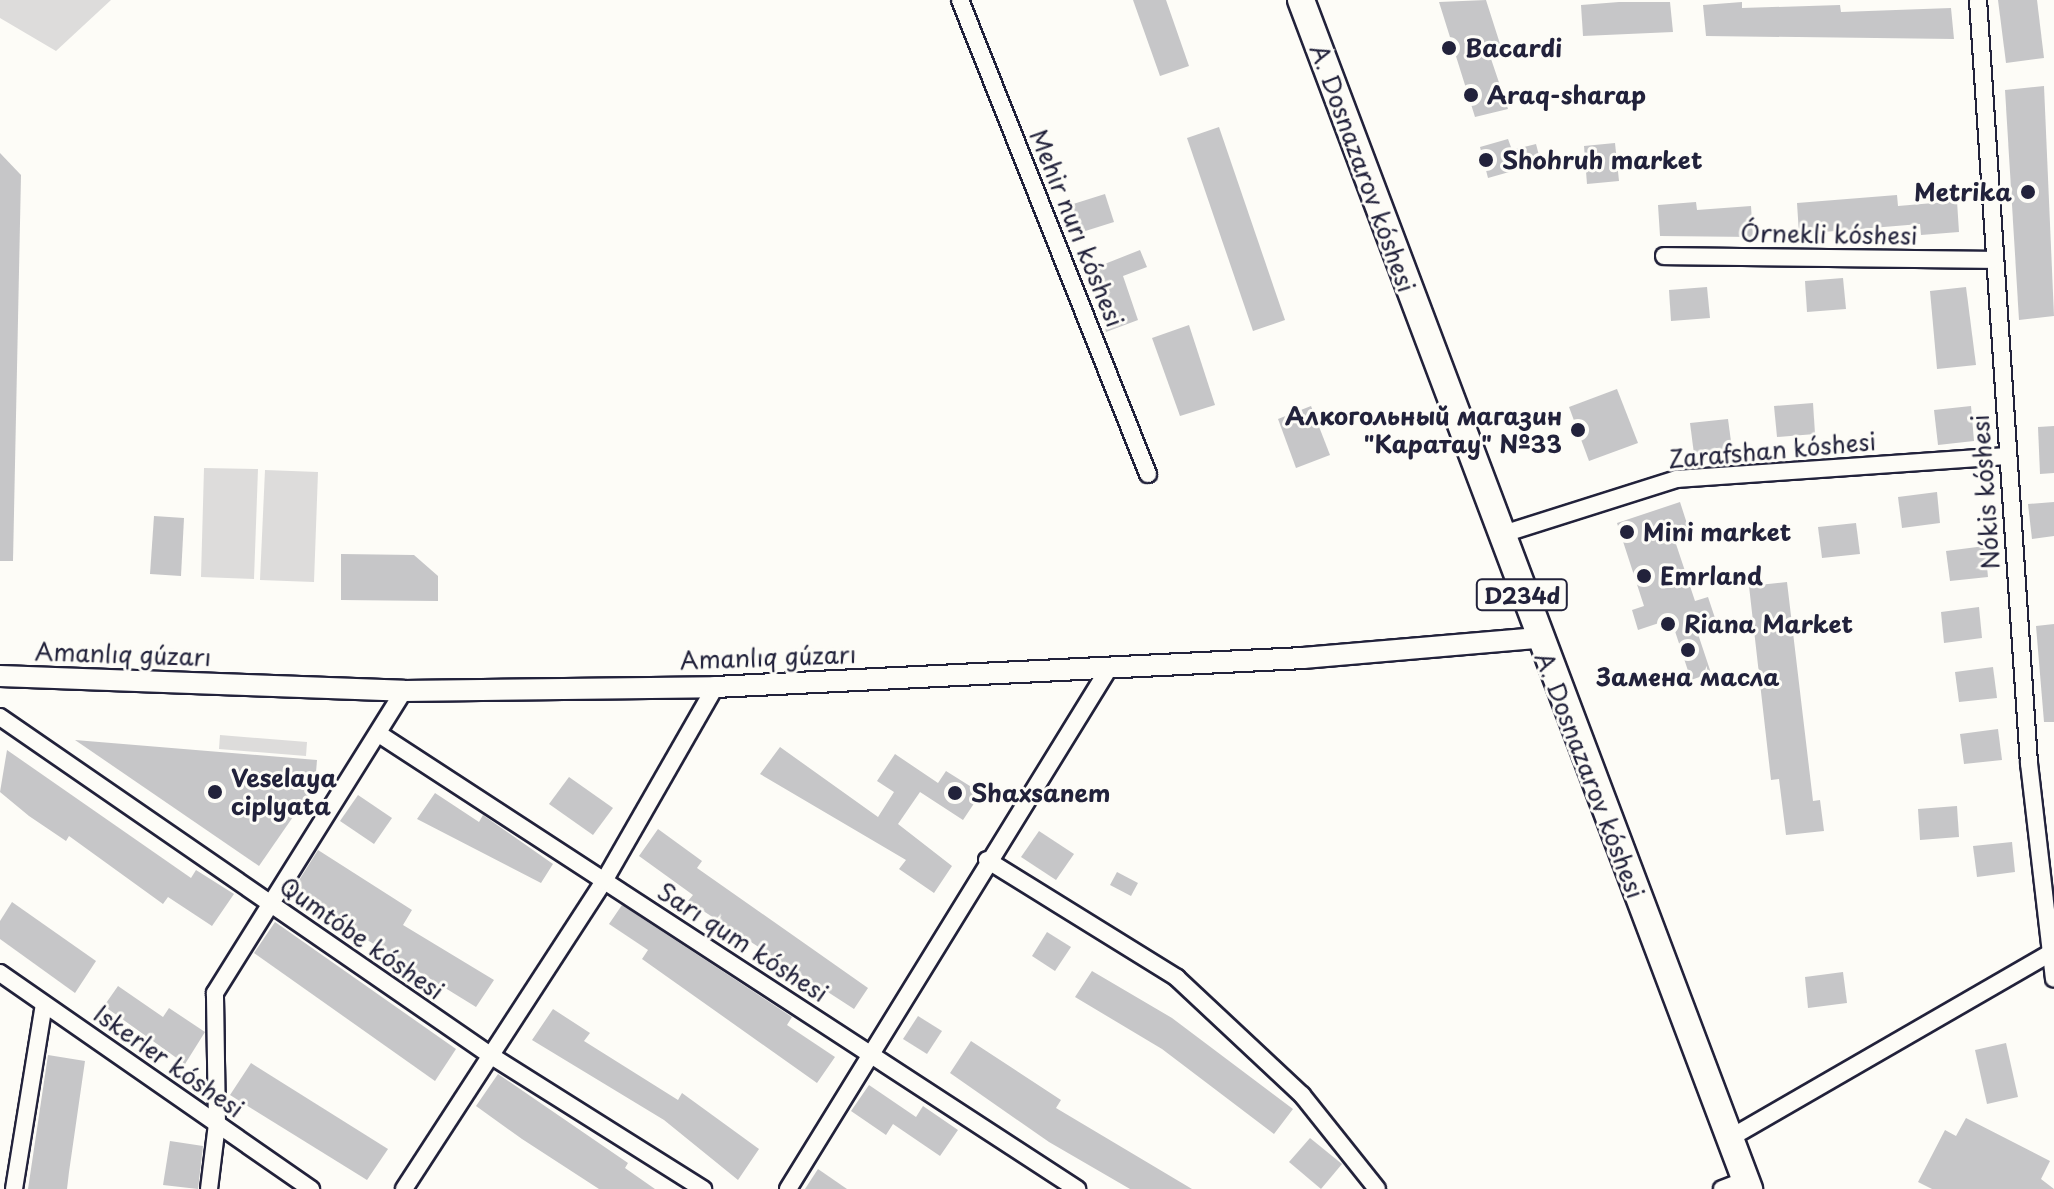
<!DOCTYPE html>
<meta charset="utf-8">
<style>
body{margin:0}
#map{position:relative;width:2054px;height:1189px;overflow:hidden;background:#fdfcf7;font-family:"Playpen Sans",sans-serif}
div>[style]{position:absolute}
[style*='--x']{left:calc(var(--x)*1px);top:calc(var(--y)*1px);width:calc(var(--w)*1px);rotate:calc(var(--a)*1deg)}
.green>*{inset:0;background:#dddcdb}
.building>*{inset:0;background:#c6c6c8}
.roads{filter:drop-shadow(2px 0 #22223b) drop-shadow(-2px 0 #22223b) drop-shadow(0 2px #22223b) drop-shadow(0 -2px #22223b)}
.minor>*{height:16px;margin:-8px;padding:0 8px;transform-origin:8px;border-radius:8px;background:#fdfcf7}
.tertiary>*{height:20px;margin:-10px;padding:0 10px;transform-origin:10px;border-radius:10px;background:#fdfcf7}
.primary>*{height:26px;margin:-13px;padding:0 13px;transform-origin:13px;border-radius:13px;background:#fdfcf7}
.dots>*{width:22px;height:22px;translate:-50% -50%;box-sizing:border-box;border:4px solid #fdfcf7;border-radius:50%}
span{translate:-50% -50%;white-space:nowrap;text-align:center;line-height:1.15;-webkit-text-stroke:6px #fdfcf7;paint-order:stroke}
.shield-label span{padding:2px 6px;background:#fdfcf7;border:2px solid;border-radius:6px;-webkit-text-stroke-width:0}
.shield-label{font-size:22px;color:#22223b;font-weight:700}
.poi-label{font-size:24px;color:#22223b;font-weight:700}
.left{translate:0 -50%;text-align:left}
.right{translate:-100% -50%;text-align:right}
.street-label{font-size:24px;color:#22223b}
</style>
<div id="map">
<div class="green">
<i style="clip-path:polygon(0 0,111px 0,56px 51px,0 18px)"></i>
<i style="clip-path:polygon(204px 468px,258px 469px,254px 579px,201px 577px)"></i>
<i style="clip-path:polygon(265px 470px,318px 472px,314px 582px,260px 580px)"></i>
<i style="clip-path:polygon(220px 735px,307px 742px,306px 756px,219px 749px)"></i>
</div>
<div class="building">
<i style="clip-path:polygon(1133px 0,1166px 0,1189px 66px,1160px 76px)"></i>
<i style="clip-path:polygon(1486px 0,1501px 47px,1488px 50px,1508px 109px,1475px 117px,1439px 2px)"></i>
<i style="clip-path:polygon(1998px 0,2037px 0,2044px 58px,2006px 63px)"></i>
<i style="clip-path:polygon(1619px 2px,1670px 2px,1673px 32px,1583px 36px,1581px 5px)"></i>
<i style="clip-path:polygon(1742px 2px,1742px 8px,1840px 5px,1841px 12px,1951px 8px,1954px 39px,1706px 36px,1703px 5px)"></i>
<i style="clip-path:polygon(2044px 86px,2054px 316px,2019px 320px,2005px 90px)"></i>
<i style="clip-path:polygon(1219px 127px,1285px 320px,1253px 331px,1187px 138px)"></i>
<i style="clip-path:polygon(1508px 139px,1512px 150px,1536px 144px,1541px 163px,1488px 178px,1480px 147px)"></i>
<i style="clip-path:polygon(1615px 143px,1619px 181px,1587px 184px,1584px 146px)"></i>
<i style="clip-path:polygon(0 153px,21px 175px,13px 561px,0 561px)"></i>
<i style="clip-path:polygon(1105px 194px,1114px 222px,1079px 233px,1070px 205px)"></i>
<i style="clip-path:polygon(1897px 195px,1898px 206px,1957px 201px,1959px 232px,1921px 235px,1920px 224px,1799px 234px,1797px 203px)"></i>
<i style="clip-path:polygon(1696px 202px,1697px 210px,1751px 206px,1753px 237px,1660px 236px,1658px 205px)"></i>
<i style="clip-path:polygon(1140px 250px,1147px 267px,1123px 276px,1138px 320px,1106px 332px,1092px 269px)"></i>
<i style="clip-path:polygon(1843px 278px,1846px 309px,1807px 312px,1805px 281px)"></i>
<i style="clip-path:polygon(1707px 287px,1710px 318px,1671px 321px,1669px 290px)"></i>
<i style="clip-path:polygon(1966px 287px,1976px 365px,1937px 369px,1930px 291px)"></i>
<i style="clip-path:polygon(1189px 325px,1215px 405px,1180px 416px,1152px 338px)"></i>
<i style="clip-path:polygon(1617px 389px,1638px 443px,1589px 461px,1569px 407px)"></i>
<i style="clip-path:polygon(1813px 403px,1815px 434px,1777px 437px,1774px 406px)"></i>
<i style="clip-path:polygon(1311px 406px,1330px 455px,1296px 468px,1278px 419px)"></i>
<i style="clip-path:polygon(1971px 406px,1974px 441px,1938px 445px,1934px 410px)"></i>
<i style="clip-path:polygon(1728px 419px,1732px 449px,1694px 454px,1690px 423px)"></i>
<i style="clip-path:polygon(2054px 426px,2054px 473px,2040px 474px,2038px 427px)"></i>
<i style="clip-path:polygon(1937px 492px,1940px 523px,1902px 528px,1898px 497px)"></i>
<i style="clip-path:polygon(1680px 502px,1690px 533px,1674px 538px,1695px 601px,1708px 597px,1717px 624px,1697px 631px,1711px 673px,1691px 680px,1671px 619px,1638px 630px,1632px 610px,1644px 606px,1617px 523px)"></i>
<i style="clip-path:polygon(2054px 502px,2054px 536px,2032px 539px,2028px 504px)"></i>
<i style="clip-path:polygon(154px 516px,184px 518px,181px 576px,150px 574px)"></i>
<i style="clip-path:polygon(1856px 523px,1860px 554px,1822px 558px,1818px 527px)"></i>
<i style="clip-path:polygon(1985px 546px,1988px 577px,1950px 581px,1946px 551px)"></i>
<i style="clip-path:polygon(341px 554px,414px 555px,438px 576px,438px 601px,341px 600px)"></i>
<i style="clip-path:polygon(1787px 582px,1813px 801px,1820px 800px,1824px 831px,1786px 835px,1779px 779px,1771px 780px,1749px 586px)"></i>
<i style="clip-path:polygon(1979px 607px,1982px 638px,1944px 643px,1941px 612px)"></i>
<i style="clip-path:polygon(2054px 624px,2054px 722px,2044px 722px,2036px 626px)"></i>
<i style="clip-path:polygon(1993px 667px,1997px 698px,1959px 702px,1955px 672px)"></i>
<i style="clip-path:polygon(1998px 729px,2002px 760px,1964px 764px,1960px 734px)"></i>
<i style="clip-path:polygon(75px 740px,317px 760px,315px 785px,259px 866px)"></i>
<i style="clip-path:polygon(780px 747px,878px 817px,894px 792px,877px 781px,895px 754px,938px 783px,946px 771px,981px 793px,963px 820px,920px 792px,898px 824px,952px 866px,934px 893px,899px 869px,906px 860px,760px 774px)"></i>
<i style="clip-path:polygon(7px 750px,191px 878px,196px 870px,234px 894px,212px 926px,168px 897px,163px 904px,69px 836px,66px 841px,29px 816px,0 792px)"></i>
<i style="clip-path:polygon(569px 777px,613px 808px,593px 835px,549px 804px)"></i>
<i style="clip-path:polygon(435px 793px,479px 822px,483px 815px,553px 864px,541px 883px,417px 819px)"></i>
<i style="clip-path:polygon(358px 795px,392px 818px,374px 844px,340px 821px)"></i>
<i style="clip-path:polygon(1957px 806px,1959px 837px,1920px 840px,1918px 809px)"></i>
<i style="clip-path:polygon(658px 829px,702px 861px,697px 868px,868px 988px,854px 1009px,688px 901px,693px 895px,639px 856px)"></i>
<i style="clip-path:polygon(1039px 831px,1074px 854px,1056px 880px,1021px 857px)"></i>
<i style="clip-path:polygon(2012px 842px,2015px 872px,1977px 877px,1973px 846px)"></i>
<i style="clip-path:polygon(318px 850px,412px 910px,403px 925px,494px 980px,476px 1007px,291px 893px)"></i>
<i style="clip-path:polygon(1117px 872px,1138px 883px,1131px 896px,1110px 885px)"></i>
<i style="clip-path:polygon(12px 902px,96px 961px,75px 993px,0 939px,0 921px)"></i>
<i style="clip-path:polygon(622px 905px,792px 1017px,787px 1025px,835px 1057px,817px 1083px,642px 959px,648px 950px,609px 924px)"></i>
<i style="clip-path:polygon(275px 922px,456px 1049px,435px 1081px,254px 953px)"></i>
<i style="clip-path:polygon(1047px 932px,1071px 947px,1055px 971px,1032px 956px)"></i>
<i style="clip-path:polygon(1092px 971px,1172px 1018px,1293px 1109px,1274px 1134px,1162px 1049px,1075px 997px)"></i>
<i style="clip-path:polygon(1843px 972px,1847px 1003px,1808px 1008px,1805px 977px)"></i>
<i style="clip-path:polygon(118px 986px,163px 1017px,169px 1008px,205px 1032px,185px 1064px,104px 1006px)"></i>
<i style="clip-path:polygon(553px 1009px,590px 1033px,584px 1041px,678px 1100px,682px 1093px,759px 1149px,738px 1180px,664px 1120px,532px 1040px)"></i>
<i style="clip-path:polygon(918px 1016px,942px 1031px,927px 1054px,903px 1039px)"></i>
<i style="clip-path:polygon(971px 1041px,1061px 1100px,1056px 1108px,1192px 1189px,1130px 1189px,1049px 1142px,950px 1073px)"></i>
<i style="clip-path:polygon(2006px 1043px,2018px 1097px,1987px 1104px,1975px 1050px)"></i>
<i style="clip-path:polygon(48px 1055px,85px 1061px,69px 1172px,67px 1189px,28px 1189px)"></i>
<i style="clip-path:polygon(251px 1063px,388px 1149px,367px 1180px,230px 1095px)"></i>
<i style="clip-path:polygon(498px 1074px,628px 1163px,625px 1168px,655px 1189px,599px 1189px,522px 1139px,476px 1106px)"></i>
<i style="clip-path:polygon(869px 1085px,916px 1117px,923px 1106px,958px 1130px,940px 1156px,893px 1124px,886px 1135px,851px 1111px)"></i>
<i style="clip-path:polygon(1966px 1118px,2050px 1161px,2041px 1179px,2054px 1189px,1932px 1189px,1918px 1182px,1945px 1130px,1956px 1136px)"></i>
<i style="clip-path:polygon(1310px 1138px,1342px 1164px,1321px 1189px,1289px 1162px)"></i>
<i style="clip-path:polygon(170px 1141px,203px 1146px,198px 1189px,163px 1185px)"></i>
<i style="clip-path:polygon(818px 1169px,847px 1189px,805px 1189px)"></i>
</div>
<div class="roads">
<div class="minor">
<i style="--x:960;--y:0;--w:510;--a:68.37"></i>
<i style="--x:1978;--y:0;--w:765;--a:86.18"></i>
<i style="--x:2029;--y:763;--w:217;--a:83.4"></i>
<i style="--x:1664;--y:256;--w:329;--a:0.7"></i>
<i style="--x:1500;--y:535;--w:186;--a:-17.6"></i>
<i style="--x:1677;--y:479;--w:330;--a:-4"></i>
<i style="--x:0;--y:717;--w:595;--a:34.6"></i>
<i style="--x:490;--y:1055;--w:252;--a:32.2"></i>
<i style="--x:382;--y:736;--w:830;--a:33.1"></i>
<i style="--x:987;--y:860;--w:224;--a:31.8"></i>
<i style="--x:1177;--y:978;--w:171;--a:43.1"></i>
<i style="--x:1302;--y:1095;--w:120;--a:51.4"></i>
<i style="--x:0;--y:973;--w:379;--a:34.8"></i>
<i style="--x:1730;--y:1138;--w:374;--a:-30"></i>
<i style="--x:14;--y:1189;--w:187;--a:-80.8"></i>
<i style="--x:209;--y:1189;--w:65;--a:-83"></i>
<i style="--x:217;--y:1124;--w:131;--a:-90.9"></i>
<i style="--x:215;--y:993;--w:356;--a:-58"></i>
<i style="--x:404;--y:1189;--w:367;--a:-57"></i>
<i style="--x:604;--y:881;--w:224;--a:-60.2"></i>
<i style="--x:788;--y:1189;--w:612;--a:-58.36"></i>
<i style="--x:1722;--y:1189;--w:25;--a:-21"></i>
</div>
<div class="tertiary">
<i style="--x:0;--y:676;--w:404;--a:2.1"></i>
<i style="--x:404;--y:691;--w:311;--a:-0.7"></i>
<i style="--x:715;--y:687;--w:589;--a:-2.82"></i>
<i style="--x:1303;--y:658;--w:236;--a:-4.9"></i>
</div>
<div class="primary">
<i style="--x:1301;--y:0;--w:1271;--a:69.35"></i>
</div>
</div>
<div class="dots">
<i style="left:1449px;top:48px;background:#22223b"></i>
<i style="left:1471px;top:95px;background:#22223b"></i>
<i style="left:1486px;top:160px;background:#22223b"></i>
<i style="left:2028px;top:192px;background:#22223b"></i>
<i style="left:1578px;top:430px;background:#22223b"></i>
<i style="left:1627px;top:532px;background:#22223b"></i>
<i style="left:1644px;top:576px;background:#22223b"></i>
<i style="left:1668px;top:624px;background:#22223b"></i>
<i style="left:1688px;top:650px;background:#22223b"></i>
<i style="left:215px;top:792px;background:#22223b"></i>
<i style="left:955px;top:793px;background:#22223b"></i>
</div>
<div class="shield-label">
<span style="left:1522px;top:595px">D234d</span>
</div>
<div class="poi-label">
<span class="left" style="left:1465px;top:48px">Bacardi</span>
<span class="left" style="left:1487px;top:95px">Araq-sharap</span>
<span class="left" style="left:1502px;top:160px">Shohruh market</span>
<span class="right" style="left:2012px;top:192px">Metrika</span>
<span class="right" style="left:1562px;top:430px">Алкогольный магазин<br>"Каратау" №33</span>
<span class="left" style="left:1643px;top:532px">Mini market</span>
<span class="left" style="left:1660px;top:576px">Emrland</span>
<span class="left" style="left:1684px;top:624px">Riana Market</span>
<span style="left:1688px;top:677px">Замена масла</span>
<span class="left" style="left:231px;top:792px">Veselaya<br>ciplyata</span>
<span class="left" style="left:971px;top:793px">Shaxsanem</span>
</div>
<div class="street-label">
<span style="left:1363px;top:168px;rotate:70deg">A. Dosnazarov kóshesi</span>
<span style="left:1077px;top:228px;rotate:68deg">Mehir nurı kóshesi</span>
<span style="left:1829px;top:234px;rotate:1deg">Órnekli kóshesi</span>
<span style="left:1772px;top:450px;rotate:-5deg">Zarafshan kóshesi</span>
<span style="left:1985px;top:492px;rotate:-94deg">Nókis kóshesi</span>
<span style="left:123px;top:654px;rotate:2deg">Amanlıq gúzarı</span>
<span style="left:768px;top:657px;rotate:-2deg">Amanlıq gúzarı</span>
<span style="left:1590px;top:775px;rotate:69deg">A. Dosnazarov kóshesi</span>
<span style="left:362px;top:938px;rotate:35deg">Qumtóbe kóshesi</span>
<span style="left:743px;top:942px;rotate:33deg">Sarı qum kóshesi</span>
<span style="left:169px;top:1061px;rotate:35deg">Iskerler kóshesi</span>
</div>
</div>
